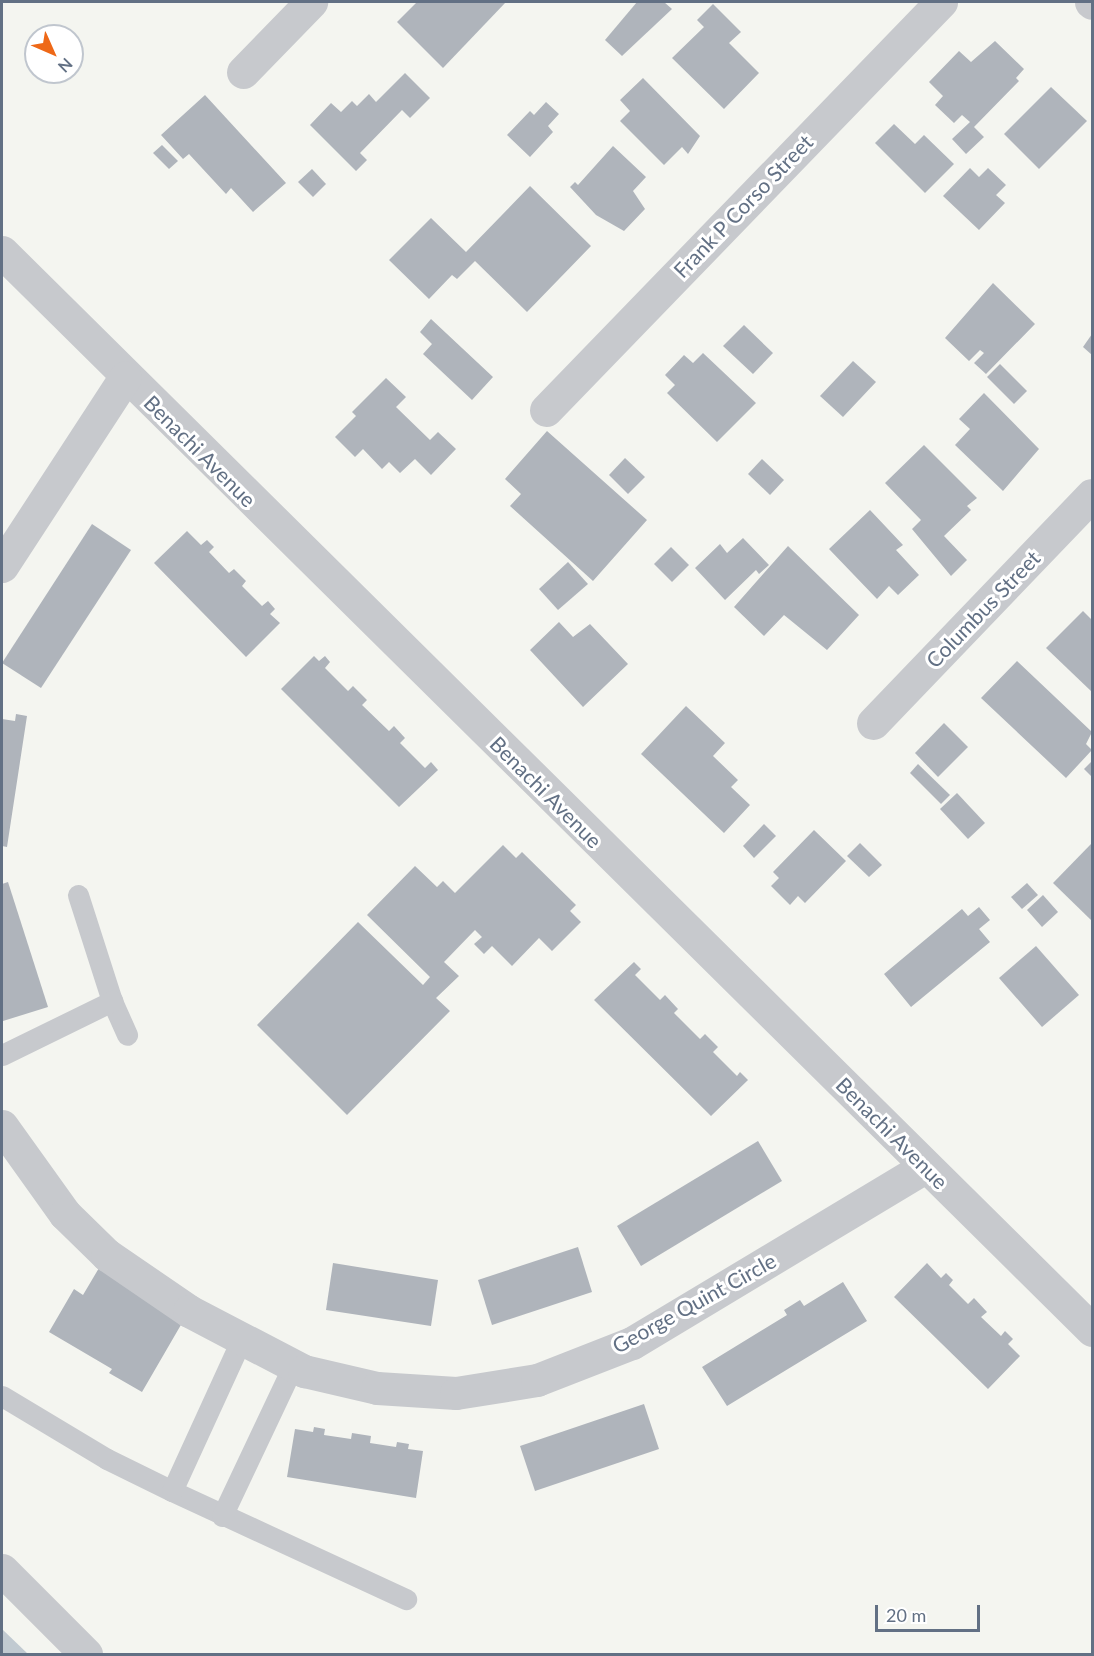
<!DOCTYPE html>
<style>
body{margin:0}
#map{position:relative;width:1094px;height:1656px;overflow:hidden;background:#f4f5f0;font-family:Lato,sans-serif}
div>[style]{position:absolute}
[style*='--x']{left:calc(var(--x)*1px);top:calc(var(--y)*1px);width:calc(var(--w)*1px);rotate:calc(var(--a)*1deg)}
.water>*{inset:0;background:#c1cad1}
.building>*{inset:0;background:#afb4bb}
.service>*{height:21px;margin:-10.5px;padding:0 10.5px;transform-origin:10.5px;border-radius:10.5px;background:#c7c9cd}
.minor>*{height:33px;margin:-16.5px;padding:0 16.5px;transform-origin:16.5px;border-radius:16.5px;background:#c7c9cd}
span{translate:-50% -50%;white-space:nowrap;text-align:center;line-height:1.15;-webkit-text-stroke:6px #fff;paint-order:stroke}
.street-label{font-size:21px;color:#627084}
.frame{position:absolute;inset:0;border:3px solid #627084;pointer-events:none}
.north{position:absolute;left:24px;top:24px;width:60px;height:60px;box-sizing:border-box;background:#fff;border:2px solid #c0c6ce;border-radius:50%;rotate:135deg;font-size:16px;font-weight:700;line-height:24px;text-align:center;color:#627084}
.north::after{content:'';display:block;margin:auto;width:21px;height:27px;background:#ee6817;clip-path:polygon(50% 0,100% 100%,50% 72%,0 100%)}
.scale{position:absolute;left:875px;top:1605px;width:105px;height:27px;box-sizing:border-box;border:3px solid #627084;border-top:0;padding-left:8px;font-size:18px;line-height:21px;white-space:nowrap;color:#627084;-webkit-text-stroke:4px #fff;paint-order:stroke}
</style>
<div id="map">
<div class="water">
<i style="clip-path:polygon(2px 1629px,28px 1654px,2px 1654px)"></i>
</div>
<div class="building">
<i style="clip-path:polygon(417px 2px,506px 2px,443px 68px,397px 22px)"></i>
<i style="clip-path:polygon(637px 2px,664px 2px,672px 9px,622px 56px,605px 40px)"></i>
<i style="clip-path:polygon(713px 4px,741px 32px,729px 43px,759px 73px,724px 109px,672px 58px,704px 27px,697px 20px)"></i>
<i style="clip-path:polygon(995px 41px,1024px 69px,1016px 78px,1019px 81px,974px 127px,984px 137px,966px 154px,952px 139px,970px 122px,962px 115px,954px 123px,935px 105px,943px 96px,929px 82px,959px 51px,971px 62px)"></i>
<i style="clip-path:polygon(405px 73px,430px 98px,410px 118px,402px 110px,360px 153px,367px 160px,356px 171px,310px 125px,331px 103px,341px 112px,352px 101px,357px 106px,369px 94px,376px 102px)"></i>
<i style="clip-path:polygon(643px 78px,700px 136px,688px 154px,682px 147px,664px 165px,620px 121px,630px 111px,620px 100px)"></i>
<i style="clip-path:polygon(1051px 87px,1087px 121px,1039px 169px,1004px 134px)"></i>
<i style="clip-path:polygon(205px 95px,286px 183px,253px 212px,231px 188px,226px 194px,189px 154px,183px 159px,161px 135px)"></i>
<i style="clip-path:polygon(546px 102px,559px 114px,548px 126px,553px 132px,530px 157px,507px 135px,530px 111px,534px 115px)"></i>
<i style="clip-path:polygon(894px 124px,915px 144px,924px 135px,954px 164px,925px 193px,875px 143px)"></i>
<i style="clip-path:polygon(162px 145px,178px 161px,169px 169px,153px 153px)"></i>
<i style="clip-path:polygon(613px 146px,646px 177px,633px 191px,645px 209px,624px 231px,596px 215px,570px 187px,575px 182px,578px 185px)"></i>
<i style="clip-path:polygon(970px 168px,979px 177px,988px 168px,1006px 185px,996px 195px,1005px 203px,979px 230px,943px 196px)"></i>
<i style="clip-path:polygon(312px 169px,326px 184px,313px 197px,298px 182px)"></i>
<i style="clip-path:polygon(530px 186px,591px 246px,527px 312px,475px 261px,457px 279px,452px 275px,429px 299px,389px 260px,431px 218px,466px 252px)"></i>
<i style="clip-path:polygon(993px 283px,1035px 324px,986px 374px,974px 363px,984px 353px,980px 350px,969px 361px,945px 338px)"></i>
<i style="clip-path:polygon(431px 319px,493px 377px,472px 400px,423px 354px,432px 344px,420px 332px)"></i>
<i style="clip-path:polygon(744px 325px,773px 353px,753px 374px,723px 346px)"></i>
<i style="clip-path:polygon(1092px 334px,1092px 355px,1083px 347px)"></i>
<i style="clip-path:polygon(703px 353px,756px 403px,717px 442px,667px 393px,675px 385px,665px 375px,684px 355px,693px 363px)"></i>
<i style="clip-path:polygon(853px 361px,876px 382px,843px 417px,820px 396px)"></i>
<i style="clip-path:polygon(1000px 364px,1027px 391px,1014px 404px,987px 377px)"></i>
<i style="clip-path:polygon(386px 378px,406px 397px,396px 407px,430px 440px,438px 432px,456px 449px,431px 475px,415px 459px,400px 473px,389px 462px,382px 469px,363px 449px,355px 457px,335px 437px,356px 416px,352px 412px)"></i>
<i style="clip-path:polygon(984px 393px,1039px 449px,1003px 491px,955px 445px,970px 429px,959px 419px)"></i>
<i style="clip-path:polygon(547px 431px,647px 520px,593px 581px,510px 506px,521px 494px,505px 479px)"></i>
<i style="clip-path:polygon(924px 445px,977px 498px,967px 506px,971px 510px,944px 536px,967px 560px,951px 576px,912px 529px,921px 520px,885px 483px)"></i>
<i style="clip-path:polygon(625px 458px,645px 477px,628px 494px,609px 475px)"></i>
<i style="clip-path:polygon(762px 459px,784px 480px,770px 495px,748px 474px)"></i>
<i style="clip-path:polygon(870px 510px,903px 545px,896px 550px,919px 575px,898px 595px,889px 586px,877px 599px,829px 549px)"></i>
<i style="clip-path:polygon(92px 524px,131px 550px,41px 688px,2px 663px)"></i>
<i style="clip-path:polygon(187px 531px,201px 545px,207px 540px,214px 547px,209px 552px,229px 573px,234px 569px,246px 581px,242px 586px,262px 606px,268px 601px,275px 609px,270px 614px,280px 623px,246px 657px,154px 563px)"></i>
<i style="clip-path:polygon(743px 538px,769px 565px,759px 574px,756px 570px,725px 600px,695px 568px,720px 544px,727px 553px)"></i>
<i style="clip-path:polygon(788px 546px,859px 615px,827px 650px,784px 615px,764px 636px,734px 607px)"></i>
<i style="clip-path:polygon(671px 547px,689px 565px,672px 582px,654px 564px)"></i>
<i style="clip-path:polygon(568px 562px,588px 584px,558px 610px,539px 589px)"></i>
<i style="clip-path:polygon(1083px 611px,1092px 620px,1092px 692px,1046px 648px)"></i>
<i style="clip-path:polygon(559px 622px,573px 637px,590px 624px,628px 664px,583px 707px,530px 650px)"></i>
<i style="clip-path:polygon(314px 656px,319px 661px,325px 656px,330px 662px,325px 668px,348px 691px,353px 686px,367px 700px,362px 705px,389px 731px,394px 726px,405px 738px,400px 743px,425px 768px,431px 762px,438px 770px,399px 807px,281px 689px)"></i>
<i style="clip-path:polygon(1017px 661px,1092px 732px,1086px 744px,1092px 750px,1066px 778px,981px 698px)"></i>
<i style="clip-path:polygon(686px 706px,725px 743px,713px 756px,738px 780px,731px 787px,750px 805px,724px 833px,641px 754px)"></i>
<i style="clip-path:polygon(16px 714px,27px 716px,7px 847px,2px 846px,2px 719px,15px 721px)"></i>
<i style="clip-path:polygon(944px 723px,968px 747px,938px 777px,915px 753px)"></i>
<i style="clip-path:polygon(1092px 761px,1092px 777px,1084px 769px)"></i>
<i style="clip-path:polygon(918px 764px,950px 795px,941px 804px,910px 773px)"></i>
<i style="clip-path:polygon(957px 793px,985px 823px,968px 839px,940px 809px)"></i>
<i style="clip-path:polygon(764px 824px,776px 836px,754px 858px,743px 846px)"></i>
<i style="clip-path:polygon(814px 830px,846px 861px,805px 903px,798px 896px,790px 905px,771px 886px,779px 878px,773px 872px)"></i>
<i style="clip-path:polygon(860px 843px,882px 865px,869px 877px,847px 856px)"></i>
<i style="clip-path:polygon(1091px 844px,1092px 845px,1092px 921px,1053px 883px)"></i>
<i style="clip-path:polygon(503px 845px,516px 858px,522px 852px,576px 905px,570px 911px,581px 922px,552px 951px,539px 938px,512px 966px,492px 946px,484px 954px,474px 944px,482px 937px,475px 930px,444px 962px,459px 976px,436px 998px,450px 1011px,347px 1115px,257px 1025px,358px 922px,423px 985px,430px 977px,367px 915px,415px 866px,437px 887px,443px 881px,455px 893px)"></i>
<i style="clip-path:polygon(8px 882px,48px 1007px,3px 1021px,2px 884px)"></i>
<i style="clip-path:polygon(1027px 883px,1038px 895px,1022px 909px,1011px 897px)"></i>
<i style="clip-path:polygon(1043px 895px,1058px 912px,1042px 927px,1027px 910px)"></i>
<i style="clip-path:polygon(979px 907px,990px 920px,979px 929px,990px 942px,911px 1007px,884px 974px,962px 909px,968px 916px)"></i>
<i style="clip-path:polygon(1036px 946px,1079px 995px,1042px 1027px,999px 978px)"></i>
<i style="clip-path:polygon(634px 962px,641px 969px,635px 975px,660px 1000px,665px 995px,678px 1009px,674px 1013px,700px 1039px,705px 1034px,718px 1047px,713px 1052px,737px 1076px,740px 1072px,748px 1080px,711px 1116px,594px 1000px)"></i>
<i style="clip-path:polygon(758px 1141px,782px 1181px,641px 1266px,617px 1226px)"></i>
<i style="clip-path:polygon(112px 1246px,189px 1311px,142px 1392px,109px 1373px,112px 1369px,49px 1332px,74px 1289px,83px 1295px)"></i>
<i style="clip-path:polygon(578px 1247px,592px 1292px,492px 1325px,478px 1280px)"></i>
<i style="clip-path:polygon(333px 1263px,438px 1280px,431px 1326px,326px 1310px)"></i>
<i style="clip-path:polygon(927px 1263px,941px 1278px,946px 1273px,953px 1280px,949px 1285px,968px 1304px,974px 1298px,987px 1312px,981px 1317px,1001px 1336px,1005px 1331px,1013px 1339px,1008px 1344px,1020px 1356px,988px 1389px,894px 1297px)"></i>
<i style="clip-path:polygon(843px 1282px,867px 1321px,727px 1406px,702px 1367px,787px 1315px,784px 1310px,800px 1300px,804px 1306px)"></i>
<i style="clip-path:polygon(644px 1404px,659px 1449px,535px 1491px,520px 1446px)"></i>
<i style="clip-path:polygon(314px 1427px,325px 1429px,324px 1435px,351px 1439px,352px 1433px,371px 1436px,370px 1443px,396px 1447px,397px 1442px,409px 1444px,408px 1449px,423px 1451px,416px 1498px,287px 1477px,295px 1429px,313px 1432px)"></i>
</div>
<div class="service">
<i style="--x:78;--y:895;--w:111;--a:72.2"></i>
<i style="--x:112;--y:1001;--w:37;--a:66"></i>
<i style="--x:2;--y:1055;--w:123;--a:-26.1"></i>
<i style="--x:2;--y:1396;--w:122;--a:31"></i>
<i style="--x:107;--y:1459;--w:72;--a:26.2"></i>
<i style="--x:172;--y:1491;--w:258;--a:24.8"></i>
<i style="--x:172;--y:1491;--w:166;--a:-65.4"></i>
<i style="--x:222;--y:1516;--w:166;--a:-64.7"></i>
</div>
<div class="minor">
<i style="--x:1091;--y:2;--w:1;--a:45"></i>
<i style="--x:243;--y:72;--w:98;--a:-45.8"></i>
<i style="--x:2;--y:252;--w:1533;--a:44.68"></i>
<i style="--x:546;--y:410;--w:568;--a:-45.93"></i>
<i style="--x:2;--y:566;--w:225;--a:-56.9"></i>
<i style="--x:873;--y:723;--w:316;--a:-46.2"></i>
<i style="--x:2;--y:1126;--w:108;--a:54.4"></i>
<i style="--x:65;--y:1214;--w:59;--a:44.3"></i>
<i style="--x:107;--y:1255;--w:99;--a:34.3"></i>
<i style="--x:189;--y:1311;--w:130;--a:27.6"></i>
<i style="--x:304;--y:1371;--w:75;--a:13.1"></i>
<i style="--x:377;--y:1388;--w:79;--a:3.6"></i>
<i style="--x:456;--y:1393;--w:82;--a:-9.1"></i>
<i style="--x:537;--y:1380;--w:102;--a:-21.3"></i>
<i style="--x:632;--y:1343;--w:342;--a:-31"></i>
<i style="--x:2;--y:1570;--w:119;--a:45"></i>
</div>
<div class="street-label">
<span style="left:743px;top:206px;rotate:-46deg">Frank P Corso Street</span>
<span style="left:200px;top:451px;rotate:45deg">Benachi Avenue</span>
<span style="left:983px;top:609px;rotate:-46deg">Columbus Street</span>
<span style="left:546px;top:792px;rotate:45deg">Benachi Avenue</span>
<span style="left:892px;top:1133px;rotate:45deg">Benachi Avenue</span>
<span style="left:694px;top:1303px;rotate:-29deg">George Quint Circle</span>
</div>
<div class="frame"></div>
<div class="north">N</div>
<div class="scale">20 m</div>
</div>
